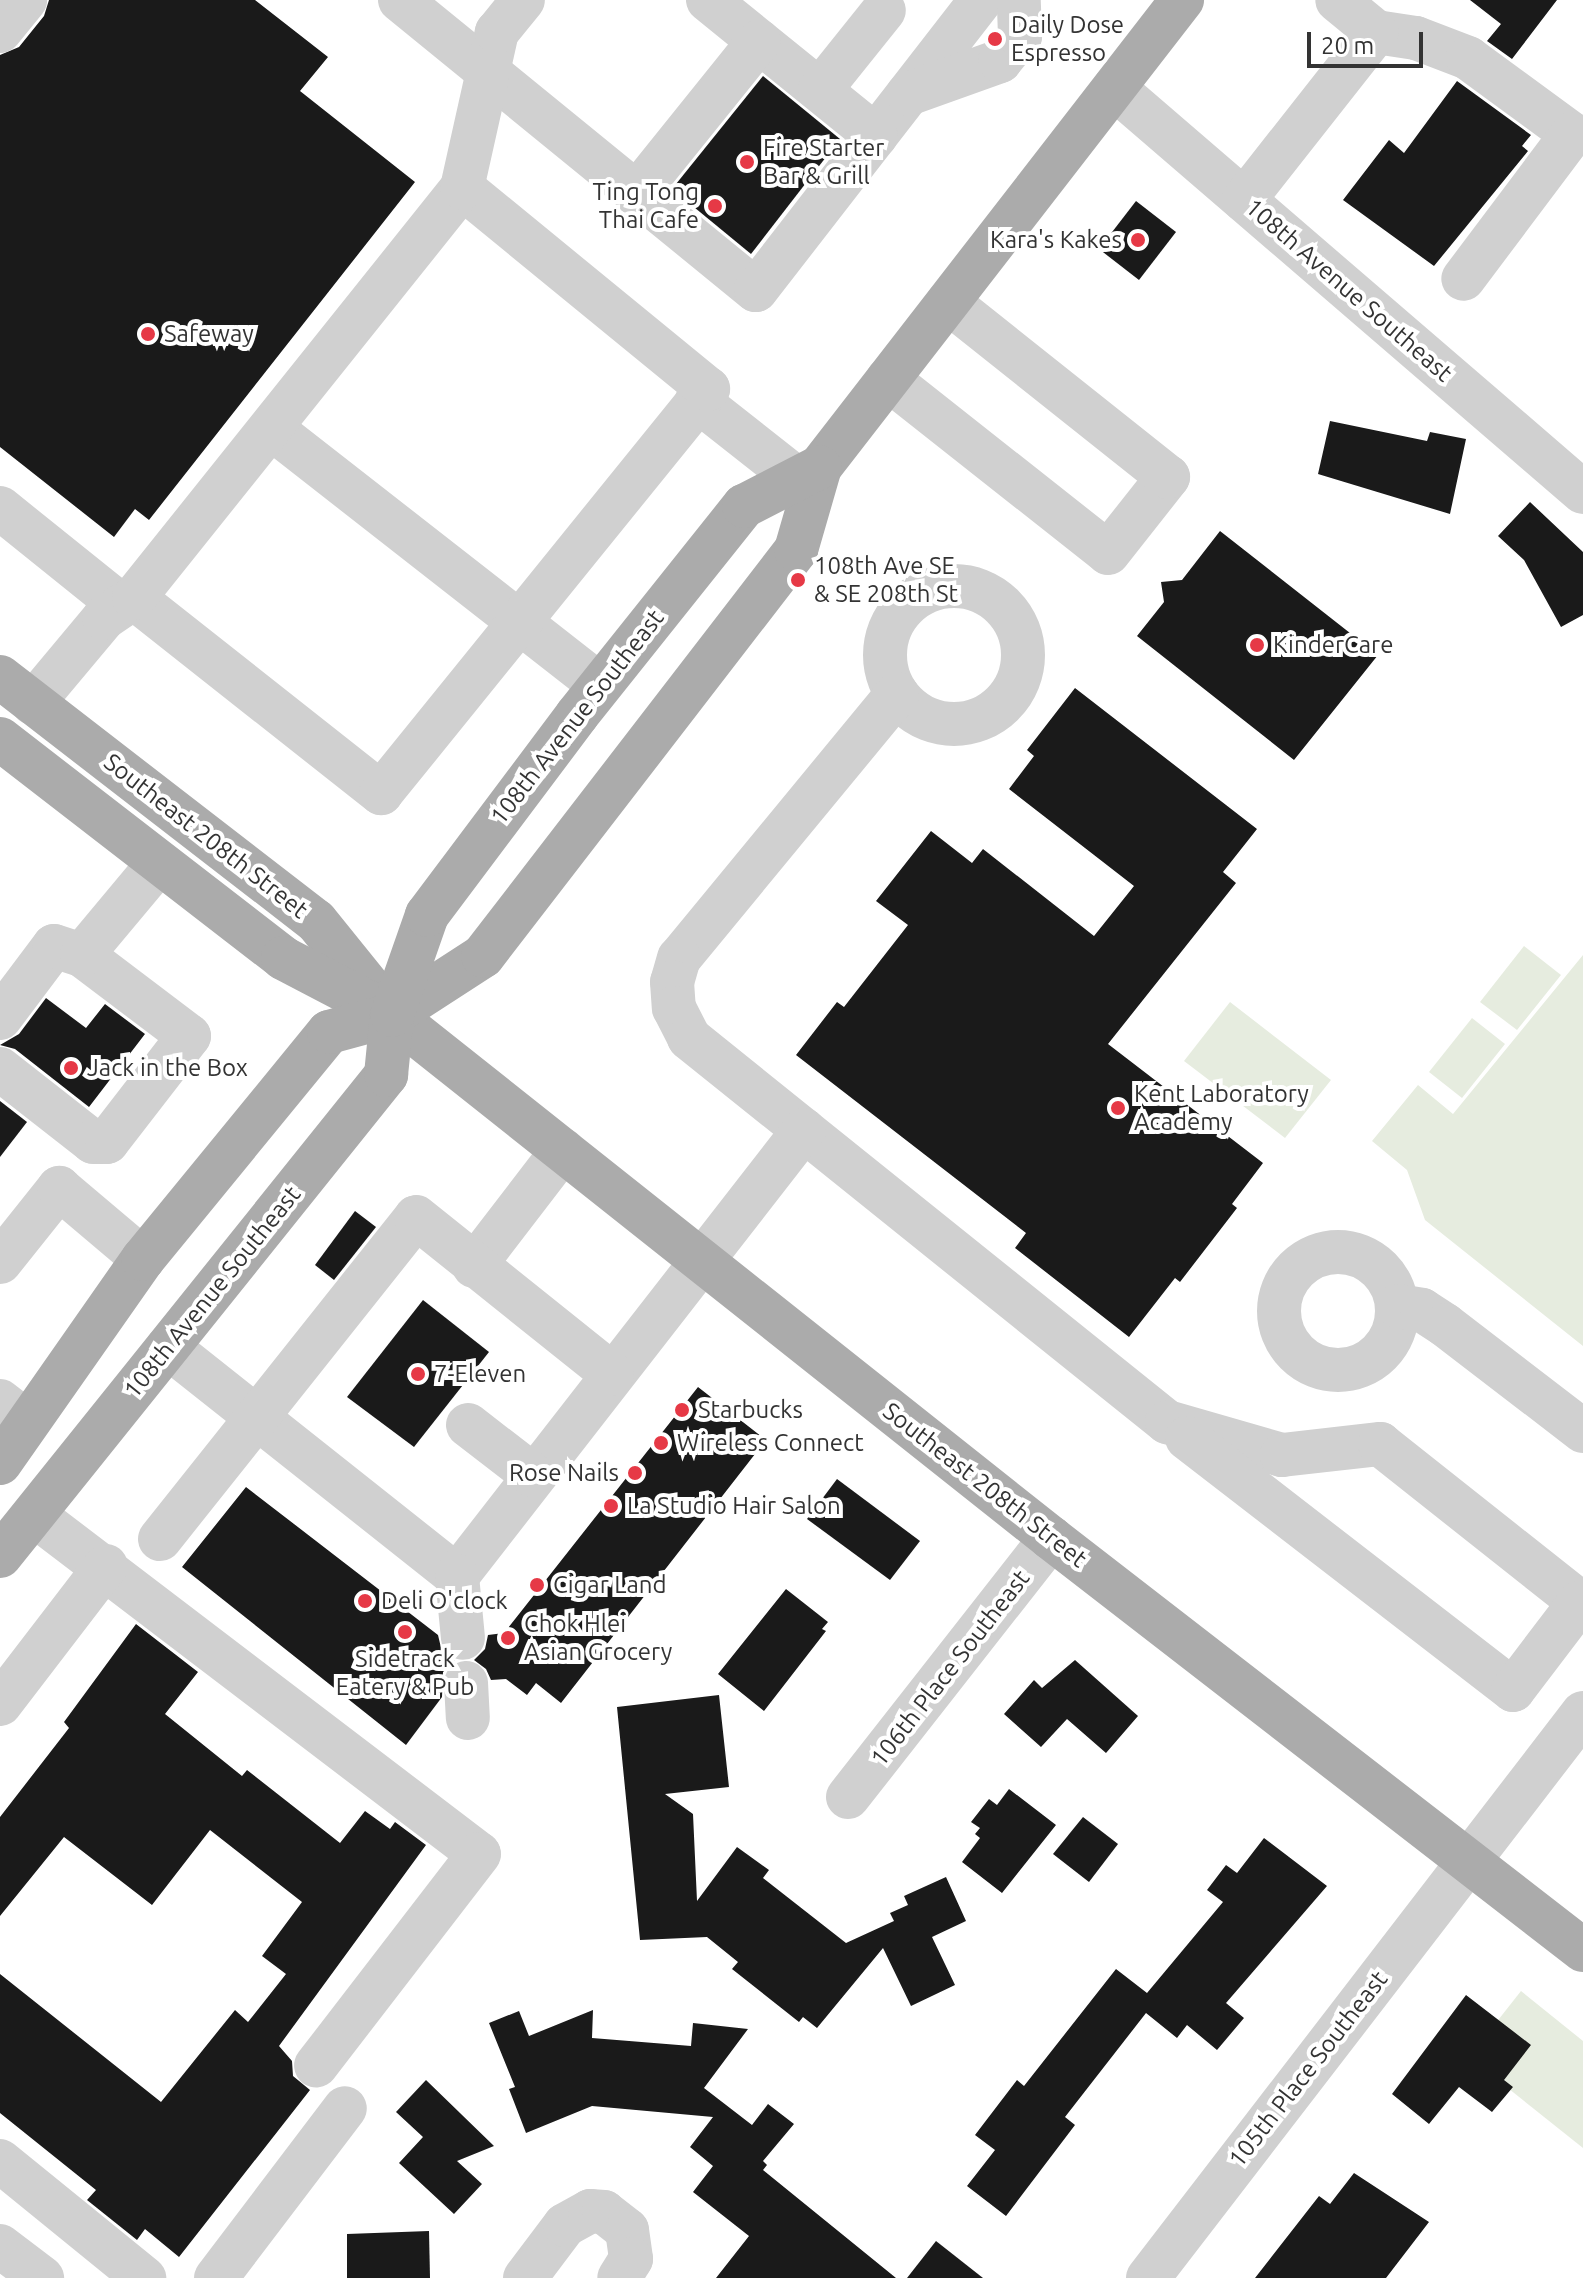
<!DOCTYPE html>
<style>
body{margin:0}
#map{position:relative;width:1583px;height:2278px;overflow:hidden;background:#fff;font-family:Ubuntu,sans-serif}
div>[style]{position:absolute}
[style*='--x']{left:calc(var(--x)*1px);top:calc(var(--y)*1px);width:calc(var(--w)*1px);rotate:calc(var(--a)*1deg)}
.green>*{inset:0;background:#e6ecdf}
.building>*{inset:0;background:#1a1a1a}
.minor>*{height:44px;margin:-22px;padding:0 22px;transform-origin:22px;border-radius:22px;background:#d0d0d0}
.minor>.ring{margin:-22px;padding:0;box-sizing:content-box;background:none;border:44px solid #d0d0d0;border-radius:50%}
.major>*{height:44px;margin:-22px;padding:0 22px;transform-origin:22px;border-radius:22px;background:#ababab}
.dots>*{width:22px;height:22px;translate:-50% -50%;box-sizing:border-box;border:4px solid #fff;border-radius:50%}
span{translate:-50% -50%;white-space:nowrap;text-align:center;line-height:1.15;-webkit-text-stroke:8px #fff;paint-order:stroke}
.poi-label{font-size:24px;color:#333}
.left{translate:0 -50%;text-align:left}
.right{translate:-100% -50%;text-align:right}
.street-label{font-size:24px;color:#333}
.scale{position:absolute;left:1307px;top:32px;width:116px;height:36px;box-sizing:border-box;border:4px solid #333;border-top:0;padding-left:10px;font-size:24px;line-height:28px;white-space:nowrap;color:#333;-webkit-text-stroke:6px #fff;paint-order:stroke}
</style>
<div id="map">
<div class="green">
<i style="clip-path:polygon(1524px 946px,1561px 975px,1517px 1030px,1480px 1002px)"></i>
<i style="clip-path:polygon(1583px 955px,1583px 1346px,1425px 1220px,1407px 1170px,1372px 1141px,1418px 1085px,1453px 1114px)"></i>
<i style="clip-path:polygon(1230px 1002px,1331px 1080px,1285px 1138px,1184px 1061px)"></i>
<i style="clip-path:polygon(1472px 1018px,1505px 1044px,1462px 1098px,1429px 1072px)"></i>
<i style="clip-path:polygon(1521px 1991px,1583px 2041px,1583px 2148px,1469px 2057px)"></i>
</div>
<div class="building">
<i style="clip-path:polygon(49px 0,255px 0,328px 57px,300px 91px,415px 182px,149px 520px,135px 509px,114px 537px,0 447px,0 55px,19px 47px,44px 16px)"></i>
<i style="clip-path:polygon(1470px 0,1557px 0,1512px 59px,1487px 41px,1501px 24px)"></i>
<i style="clip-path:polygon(763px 76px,840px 139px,751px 254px,672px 189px)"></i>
<i style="clip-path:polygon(1457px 81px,1531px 135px,1522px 146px,1528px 151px,1434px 266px,1343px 200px,1389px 140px,1404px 153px)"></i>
<i style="clip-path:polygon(1136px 201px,1176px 232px,1139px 280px,1099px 249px)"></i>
<i style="clip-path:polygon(1330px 421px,1427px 441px,1430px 432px,1466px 439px,1450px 514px,1318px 474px)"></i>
<i style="clip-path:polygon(1530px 502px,1583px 552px,1583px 615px,1561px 627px,1524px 560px,1498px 536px)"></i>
<i style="clip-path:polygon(1220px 531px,1378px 655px,1294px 760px,1137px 636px,1164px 602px,1161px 582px,1182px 580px)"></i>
<i style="clip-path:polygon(1075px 688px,1257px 829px,1223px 872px,1236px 883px,1108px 1044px,1263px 1163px,1232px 1204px,1237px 1208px,1180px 1282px,1175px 1278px,1129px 1337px,1015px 1248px,1026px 1233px,796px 1055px,837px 1002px,844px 1007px,908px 925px,876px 901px,931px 831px,972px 863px,983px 849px,1094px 936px,1134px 886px,1009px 789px,1034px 756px,1027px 750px)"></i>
<i style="clip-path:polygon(46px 998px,86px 1028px,105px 1004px,145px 1034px,89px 1107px,15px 1049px,0 1045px,19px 1034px)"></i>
<i style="clip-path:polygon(0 1101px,27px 1122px,0 1157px)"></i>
<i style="clip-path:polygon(355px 1211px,376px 1227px,334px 1280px,315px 1265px)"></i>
<i style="clip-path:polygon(423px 1300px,489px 1352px,414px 1447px,347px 1397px)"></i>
<i style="clip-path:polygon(698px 1387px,766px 1440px,561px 1703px,536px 1683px,527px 1695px,506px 1679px,491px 1680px,486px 1669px,474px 1660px,485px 1649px,488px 1635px,504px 1633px)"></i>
<i style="clip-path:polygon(837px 1479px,920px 1541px,890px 1580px,807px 1519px)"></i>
<i style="clip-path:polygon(246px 1487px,438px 1635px,442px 1652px,455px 1661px,443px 1672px,442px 1697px,406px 1745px,182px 1567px)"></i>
<i style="clip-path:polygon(786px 1589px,828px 1622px,822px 1629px,826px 1631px,764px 1711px,718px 1674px)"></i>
<i style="clip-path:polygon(136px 1624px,198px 1672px,165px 1714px,242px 1776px,247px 1770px,340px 1843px,365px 1811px,390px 1829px,395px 1822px,426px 1845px,279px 2046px,292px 2061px,293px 2076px,310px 2090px,179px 2257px,145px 2229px,137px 2240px,87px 2200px,96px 2190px,0 2113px,0 1974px,161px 2102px,235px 2010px,248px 2022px,286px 1974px,262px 1956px,302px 1902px,210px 1830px,152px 1905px,64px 1837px,0 1916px,0 1817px,69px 1728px,64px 1722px)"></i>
<i style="clip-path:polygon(1075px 1660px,1138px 1716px,1106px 1753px,1067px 1719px,1041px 1747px,1004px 1714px,1034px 1680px,1042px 1688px)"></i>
<i style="clip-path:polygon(719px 1695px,729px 1787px,665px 1794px,693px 1814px,697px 1901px,737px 1847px,769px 1870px,763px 1878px,846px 1943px,894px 1921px,890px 1913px,908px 1905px,904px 1896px,946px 1877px,966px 1921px,932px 1937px,955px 1985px,911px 2006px,883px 1948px,817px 2028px,803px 2017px,799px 2022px,732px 1969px,738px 1962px,707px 1937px,640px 1940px,617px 1707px)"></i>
<i style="clip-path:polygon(1009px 1789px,1056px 1825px,1002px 1893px,962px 1862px,980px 1838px,975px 1834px,980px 1828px,971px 1822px,989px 1799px,997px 1805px)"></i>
<i style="clip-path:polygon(1083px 1817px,1118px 1844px,1089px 1882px,1053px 1854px)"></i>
<i style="clip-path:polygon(1264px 1838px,1327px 1886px,1226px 2003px,1244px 2018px,1217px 2050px,1187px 2025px,1177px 2038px,1146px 2013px,1065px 2117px,1075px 2125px,1006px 2216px,967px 2186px,995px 2150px,975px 2135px,1017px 2080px,1024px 2086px,1116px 1969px,1147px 1993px,1223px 1902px,1207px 1890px,1226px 1865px,1237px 1873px)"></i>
<i style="clip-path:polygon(1466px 1995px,1531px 2045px,1504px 2080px,1513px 2087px,1492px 2112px,1459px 2087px,1429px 2124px,1392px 2094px)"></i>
<i style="clip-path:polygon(593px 2010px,592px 2038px,691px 2046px,693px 2023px,748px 2029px,704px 2088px,752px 2125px,768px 2104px,794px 2124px,763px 2161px,767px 2165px,763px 2170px,896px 2278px,716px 2278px,749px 2236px,693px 2192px,713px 2166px,690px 2147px,713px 2117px,592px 2106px,526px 2133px,509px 2089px,515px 2087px,489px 2023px,519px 2011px,529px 2036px)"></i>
<i style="clip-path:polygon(426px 2080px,494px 2146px,457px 2161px,482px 2184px,454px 2214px,399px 2163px,423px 2137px,396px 2112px)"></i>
<i style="clip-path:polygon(1354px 2173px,1429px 2222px,1386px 2278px,1255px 2278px,1319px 2196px,1330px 2204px)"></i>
<i style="clip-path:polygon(429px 2231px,430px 2278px,347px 2278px,347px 2234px)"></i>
<i style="clip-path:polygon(936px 2241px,983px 2278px,907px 2278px)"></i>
</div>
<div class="minor">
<i style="--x:400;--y:0;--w:459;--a:39.2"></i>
<i style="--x:756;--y:290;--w:367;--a:-52.2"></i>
<i style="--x:708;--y:0;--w:216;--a:39"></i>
<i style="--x:0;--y:31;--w:40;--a:-51"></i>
<i style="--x:1376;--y:32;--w:40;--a:8.5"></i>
<i style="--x:1416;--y:38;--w:56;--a:21"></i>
<i style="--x:1468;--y:58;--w:129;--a:36.2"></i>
<i style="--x:1572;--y:134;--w:181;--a:126.9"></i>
<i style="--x:1114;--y:88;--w:619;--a:40.74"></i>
<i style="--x:820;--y:90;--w:102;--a:-51.3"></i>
<i style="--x:908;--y:94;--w:98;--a:-19.7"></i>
<i style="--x:1000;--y:61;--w:32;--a:-51"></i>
<i style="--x:1020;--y:36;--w:36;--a:-92"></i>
<i style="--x:636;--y:194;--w:196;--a:-51.2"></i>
<i style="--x:1244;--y:200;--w:214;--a:-51.8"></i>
<i style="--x:1376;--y:32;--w:50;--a:-140.6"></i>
<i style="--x:888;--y:379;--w:280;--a:38.3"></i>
<i style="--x:1108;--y:553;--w:97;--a:-51.7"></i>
<i style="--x:1168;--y:477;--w:281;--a:-141.5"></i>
<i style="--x:697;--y:400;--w:126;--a:38.2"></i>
<i style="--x:271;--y:428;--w:417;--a:38"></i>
<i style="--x:0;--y:508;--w:156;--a:38.8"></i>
<i class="ring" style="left:885px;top:586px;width:94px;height:94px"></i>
<i style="--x:134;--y:598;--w:315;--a:38.3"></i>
<i style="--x:381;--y:793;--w:520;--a:-51.01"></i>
<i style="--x:708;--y:389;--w:318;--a:-140.7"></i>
<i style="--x:897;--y:694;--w:342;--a:129.5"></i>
<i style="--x:679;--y:958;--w:25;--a:106"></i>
<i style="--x:672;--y:982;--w:26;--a:86"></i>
<i style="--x:674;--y:1008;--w:34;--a:63"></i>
<i style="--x:689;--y:1038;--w:613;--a:38.78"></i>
<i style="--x:1167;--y:1422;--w:120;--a:16"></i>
<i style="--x:1282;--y:1455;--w:99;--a:-6.4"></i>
<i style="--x:1380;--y:1444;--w:259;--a:38.4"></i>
<i style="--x:33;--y:703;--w:111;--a:-50.1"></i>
<i style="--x:104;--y:618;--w:36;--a:-34"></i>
<i style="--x:134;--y:598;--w:525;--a:-51.34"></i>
<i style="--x:462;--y:188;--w:160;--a:-77.4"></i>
<i style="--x:497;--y:32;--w:41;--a:-50.9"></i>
<i style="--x:0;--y:1018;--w:90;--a:-53.1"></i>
<i style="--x:54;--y:946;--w:29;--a:18"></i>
<i style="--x:0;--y:1069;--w:118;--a:38.1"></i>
<i style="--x:93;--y:1142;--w:14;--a:0"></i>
<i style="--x:107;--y:1142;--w:134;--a:-52.3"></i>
<i style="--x:189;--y:1036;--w:134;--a:-142.9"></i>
<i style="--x:82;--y:955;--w:120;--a:-50.1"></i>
<i class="ring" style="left:1279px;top:1252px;width:74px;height:74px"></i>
<i style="--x:0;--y:1262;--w:95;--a:-51.4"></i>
<i style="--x:59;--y:1188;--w:110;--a:40.2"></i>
<i style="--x:474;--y:1266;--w:146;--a:-52.5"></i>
<i style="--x:1398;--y:1306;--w:24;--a:9"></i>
<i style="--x:1422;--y:1310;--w:27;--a:33"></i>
<i style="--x:1445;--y:1325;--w:174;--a:37.5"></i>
<i style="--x:168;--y:1347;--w:369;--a:38.4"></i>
<i style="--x:457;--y:1576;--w:565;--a:-52.12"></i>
<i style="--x:0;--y:1401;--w:34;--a:38"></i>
<i style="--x:468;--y:1425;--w:83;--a:37.7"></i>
<i style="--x:1187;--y:1438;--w:412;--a:37.7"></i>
<i style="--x:1513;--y:1690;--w:109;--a:-52.8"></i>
<i style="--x:34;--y:1515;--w:559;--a:37.3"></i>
<i style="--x:479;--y:1854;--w:267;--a:127.6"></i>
<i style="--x:160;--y:1539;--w:411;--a:-51.5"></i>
<i style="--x:416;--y:1217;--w:251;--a:38.7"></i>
<i style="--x:457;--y:1576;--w:62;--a:84.5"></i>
<i style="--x:466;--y:1683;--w:35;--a:87"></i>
<i style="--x:0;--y:1704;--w:174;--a:-52.5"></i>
<i style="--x:848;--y:1797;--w:329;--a:-51.9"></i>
<i style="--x:0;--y:2161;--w:186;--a:39.1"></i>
<i style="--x:0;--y:2246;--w:53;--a:37.3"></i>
<i style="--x:216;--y:2278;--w:213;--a:-52.8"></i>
<i style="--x:525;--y:2278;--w:66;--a:-53"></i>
<i style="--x:565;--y:2225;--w:29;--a:-29"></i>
<i style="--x:590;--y:2211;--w:14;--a:4"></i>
<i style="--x:604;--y:2212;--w:29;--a:38"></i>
<i style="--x:627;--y:2230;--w:29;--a:82"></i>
<i style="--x:631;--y:2259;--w:22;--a:122"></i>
<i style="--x:1148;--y:2278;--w:713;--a:-52.41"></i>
</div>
<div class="major">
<i style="--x:0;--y:677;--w:399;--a:37.7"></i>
<i style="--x:316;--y:921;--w:107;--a:51.1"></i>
<i style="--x:0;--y:739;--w:358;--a:37.7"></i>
<i style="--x:283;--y:958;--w:123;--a:27.6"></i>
<i style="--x:392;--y:1015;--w:841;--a:38.44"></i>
<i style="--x:1051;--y:1538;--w:673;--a:37.76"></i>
<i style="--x:0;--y:1463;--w:249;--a:-55"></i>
<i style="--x:143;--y:1259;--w:293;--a:-50.7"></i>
<i style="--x:329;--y:1032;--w:65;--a:-15.1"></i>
<i style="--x:392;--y:1015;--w:108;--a:-33"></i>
<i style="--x:483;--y:956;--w:513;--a:-52.37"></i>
<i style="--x:796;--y:550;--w:86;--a:-73.9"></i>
<i style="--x:820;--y:467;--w:591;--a:-52.22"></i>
<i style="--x:0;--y:1556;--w:617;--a:-51.25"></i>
<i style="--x:386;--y:1075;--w:60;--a:-84.3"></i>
<i style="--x:392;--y:1015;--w:106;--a:-70.7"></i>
<i style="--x:427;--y:915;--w:250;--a:-53.1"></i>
<i style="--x:577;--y:715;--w:268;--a:-51.4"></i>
<i style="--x:744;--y:506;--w:85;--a:-27.2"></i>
</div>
<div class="dots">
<i style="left:995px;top:39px;background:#e63946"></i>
<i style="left:747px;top:162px;background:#e63946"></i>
<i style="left:715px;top:206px;background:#e63946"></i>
<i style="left:1138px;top:240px;background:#e63946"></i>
<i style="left:148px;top:334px;background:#e63946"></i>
<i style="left:798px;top:580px;background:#e63946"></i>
<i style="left:1257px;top:645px;background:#e63946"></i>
<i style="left:71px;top:1068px;background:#e63946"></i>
<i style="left:1118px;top:1108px;background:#e63946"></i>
<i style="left:418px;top:1374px;background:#e63946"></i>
<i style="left:682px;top:1410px;background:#e63946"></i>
<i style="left:661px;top:1443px;background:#e63946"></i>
<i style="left:635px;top:1473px;background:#e63946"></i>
<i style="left:611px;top:1506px;background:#e63946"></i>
<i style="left:537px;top:1585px;background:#e63946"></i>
<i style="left:365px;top:1601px;background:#e63946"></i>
<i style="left:405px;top:1632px;background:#e63946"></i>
<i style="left:508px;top:1638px;background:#e63946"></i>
</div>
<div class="poi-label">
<span class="left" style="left:1011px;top:39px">Daily Dose<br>Espresso</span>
<span class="left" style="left:763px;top:162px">Fire Starter<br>Bar &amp; Grill</span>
<span class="right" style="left:699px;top:206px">Ting Tong<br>Thai Cafe</span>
<span class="right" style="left:1122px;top:240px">Kara's Kakes</span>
<span class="left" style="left:164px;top:334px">Safeway</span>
<span class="left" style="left:814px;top:580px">108th Ave SE<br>&amp; SE 208th St</span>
<span class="left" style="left:1273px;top:645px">KinderCare</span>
<span class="left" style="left:87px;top:1068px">Jack in the Box</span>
<span class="left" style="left:1134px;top:1108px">Kent Laboratory<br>Academy</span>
<span class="left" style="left:434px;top:1374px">7-Eleven</span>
<span class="left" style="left:698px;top:1410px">Starbucks</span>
<span class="left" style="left:677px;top:1443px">Wireless Connect</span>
<span class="right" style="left:619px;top:1473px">Rose Nails</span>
<span class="left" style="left:627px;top:1506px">La Studio Hair Salon</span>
<span class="left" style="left:553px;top:1585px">Cigar Land</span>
<span class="left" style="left:381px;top:1601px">Deli O'clock</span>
<span class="left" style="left:524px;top:1638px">Chok Hlei<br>Asian Grocery</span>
<span style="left:405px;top:1673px">Sidetrack<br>Eatery &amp; Pub</span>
</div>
<div class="street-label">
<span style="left:1349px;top:290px;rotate:41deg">108th Avenue Southeast</span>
<span style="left:577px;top:717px;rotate:-52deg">108th Avenue Southeast</span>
<span style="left:206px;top:836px;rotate:38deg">Southeast 208th Street</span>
<span style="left:212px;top:1292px;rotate:-51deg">108th Avenue Southeast</span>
<span style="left:985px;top:1485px;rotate:38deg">Southeast 208th Street</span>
<span style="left:950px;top:1668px;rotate:-52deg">106th Place Southeast</span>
<span style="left:1308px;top:2069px;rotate:-52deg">105th Place Southeast</span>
</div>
<div class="scale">20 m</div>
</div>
